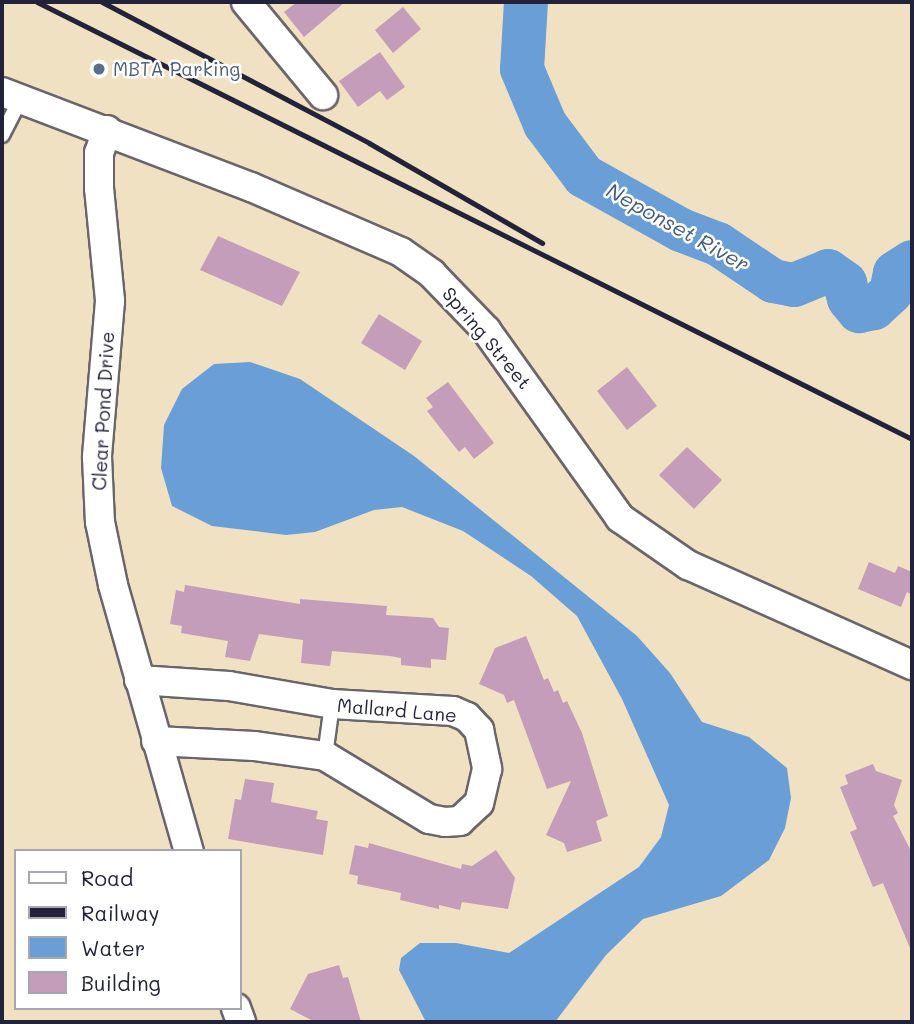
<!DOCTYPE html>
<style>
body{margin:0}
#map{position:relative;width:914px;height:1024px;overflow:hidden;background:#f1e1c3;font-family:Mali,sans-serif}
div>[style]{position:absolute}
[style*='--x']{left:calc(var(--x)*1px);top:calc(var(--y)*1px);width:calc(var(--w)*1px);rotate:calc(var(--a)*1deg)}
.water>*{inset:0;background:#6a9ed6}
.river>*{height:44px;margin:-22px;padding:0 22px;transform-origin:22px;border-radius:22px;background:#6a9ed6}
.building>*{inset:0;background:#c49dbb}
.roads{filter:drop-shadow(2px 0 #6a656b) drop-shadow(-2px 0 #6a656b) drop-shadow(0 2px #6a656b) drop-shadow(0 -2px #6a656b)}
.lane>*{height:14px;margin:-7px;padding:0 7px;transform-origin:7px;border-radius:7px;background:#fff}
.street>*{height:28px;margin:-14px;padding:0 14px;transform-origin:14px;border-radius:14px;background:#fff}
.rail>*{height:5px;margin:-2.5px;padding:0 2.5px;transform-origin:2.5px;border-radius:2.5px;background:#22223b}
.dots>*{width:19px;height:19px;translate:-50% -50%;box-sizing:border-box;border:4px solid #fff;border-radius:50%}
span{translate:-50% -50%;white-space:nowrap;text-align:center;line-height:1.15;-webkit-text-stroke:5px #fff;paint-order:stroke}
.service-label{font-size:19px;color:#4e5e75}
.left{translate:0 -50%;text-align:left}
.street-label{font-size:19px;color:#22223b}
.water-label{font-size:21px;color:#425a81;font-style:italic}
.frame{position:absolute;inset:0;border:4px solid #22223b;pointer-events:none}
.legend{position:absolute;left:14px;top:849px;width:228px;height:161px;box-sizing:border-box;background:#fff;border:2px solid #a7a7b1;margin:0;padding:9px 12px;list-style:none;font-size:21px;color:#22223b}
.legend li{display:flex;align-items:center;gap:14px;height:35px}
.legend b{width:35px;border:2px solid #a7a7b1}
</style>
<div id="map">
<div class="water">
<i style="clip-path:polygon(250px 362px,300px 379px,414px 456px,637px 636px,670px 673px,702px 722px,749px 737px,787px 768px,791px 798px,785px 828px,769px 860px,721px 896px,643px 919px,606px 955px,555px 1022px,426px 1022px,399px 970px,401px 958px,420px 943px,456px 943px,509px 953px,639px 867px,661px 837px,669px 805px,622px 699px,577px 616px,531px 576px,463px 531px,402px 507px,374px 510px,315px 532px,286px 535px,212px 526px,172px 506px,161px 468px,164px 425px,182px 389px,214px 364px)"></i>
</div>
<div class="river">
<i style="--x:526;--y:2;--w:67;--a:93.4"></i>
<i style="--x:522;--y:69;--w:60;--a:67.3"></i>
<i style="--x:545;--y:124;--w:65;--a:53.1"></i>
<i style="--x:584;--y:176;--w:111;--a:29.1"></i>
<i style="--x:681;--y:230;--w:40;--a:21"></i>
<i style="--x:718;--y:244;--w:66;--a:33.9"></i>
<i style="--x:773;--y:281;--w:21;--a:11"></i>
<i style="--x:794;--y:285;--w:37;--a:-22"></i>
<i style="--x:828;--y:271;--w:21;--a:35"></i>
<i style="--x:845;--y:283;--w:16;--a:76"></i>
<i style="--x:849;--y:299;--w:16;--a:50"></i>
<i style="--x:859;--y:311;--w:15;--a:-11"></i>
<i style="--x:874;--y:308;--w:23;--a:-43"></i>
<i style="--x:891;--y:292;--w:19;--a:-78"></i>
<i style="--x:895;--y:273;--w:20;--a:-33"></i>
</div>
<div class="building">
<i style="clip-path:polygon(297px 2px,345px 2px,304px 37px,284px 12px)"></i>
<i style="clip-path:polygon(403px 7px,421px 29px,393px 53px,375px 30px)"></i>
<i style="clip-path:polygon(380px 52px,405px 87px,387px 100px,380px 91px,358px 107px,339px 81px)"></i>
<i style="clip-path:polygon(218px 236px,300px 272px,282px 306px,200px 270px)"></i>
<i style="clip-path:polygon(379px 314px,422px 341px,405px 370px,361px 343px)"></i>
<i style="clip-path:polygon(627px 367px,657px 406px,627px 430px,597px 391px)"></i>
<i style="clip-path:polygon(448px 382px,494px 443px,474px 459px,465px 447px,459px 452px,427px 411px,433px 407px,426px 398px)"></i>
<i style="clip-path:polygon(687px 447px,722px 480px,694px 509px,659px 475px)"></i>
<i style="clip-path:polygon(869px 562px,895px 573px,898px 566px,912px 572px,912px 595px,907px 592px,901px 607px,858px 589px)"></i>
<i style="clip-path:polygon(185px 585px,300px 604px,300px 599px,387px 606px,386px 615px,433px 618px,439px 627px,449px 628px,446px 660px,431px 659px,431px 668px,401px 665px,401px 658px,390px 656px,332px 651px,330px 666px,301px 663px,303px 640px,259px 634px,250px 661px,225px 657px,228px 641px,181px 633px,182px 626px,170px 624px,176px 590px,184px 592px)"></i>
<i style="clip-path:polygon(526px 636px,544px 680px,548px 678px,554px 692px,558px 690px,563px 703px,567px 701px,582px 733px,608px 816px,596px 821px,602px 841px,567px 852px,564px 843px,546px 835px,571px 781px,547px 789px,514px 700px,507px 703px,504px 695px,479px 684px,495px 648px)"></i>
<i style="clip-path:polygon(873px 764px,876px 771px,902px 780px,894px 805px,898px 813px,893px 816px,912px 853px,912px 953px,883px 883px,873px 887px,850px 832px,857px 829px,840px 787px,848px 784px,845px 775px)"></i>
<i style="clip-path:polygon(245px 779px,274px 783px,271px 802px,318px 811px,316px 819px,328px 821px,323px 855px,228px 839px,235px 799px,241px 800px)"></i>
<i style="clip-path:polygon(369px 843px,461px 869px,462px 864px,472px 866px,496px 850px,515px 878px,508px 909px,462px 902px,460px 910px,439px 905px,439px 909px,400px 900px,401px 893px,357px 884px,358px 876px,349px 874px,355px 845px,368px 848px)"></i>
<i style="clip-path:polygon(339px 965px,343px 978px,348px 977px,361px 1022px,315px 1022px,290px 1009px,308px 974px)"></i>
</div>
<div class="roads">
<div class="lane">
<i style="--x:2;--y:135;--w:42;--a:-62.8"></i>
<i style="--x:325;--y:756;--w:52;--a:-82.3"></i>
</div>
<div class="street">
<i style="--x:246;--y:2;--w:121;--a:50.4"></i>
<i style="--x:2;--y:92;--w:267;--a:20.9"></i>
<i style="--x:251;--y:187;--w:163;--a:23.4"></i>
<i style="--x:401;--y:252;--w:38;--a:35"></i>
<i style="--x:432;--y:274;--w:78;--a:46"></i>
<i style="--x:486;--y:330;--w:231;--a:54.5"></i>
<i style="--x:620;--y:518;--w:83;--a:34.7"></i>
<i style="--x:688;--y:565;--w:245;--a:24.1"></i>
<i style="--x:107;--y:130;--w:24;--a:109"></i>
<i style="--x:99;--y:153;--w:35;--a:90"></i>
<i style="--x:99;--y:188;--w:114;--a:84.4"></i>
<i style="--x:110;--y:301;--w:157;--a:94.8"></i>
<i style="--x:97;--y:457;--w:65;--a:87.4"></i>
<i style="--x:100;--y:522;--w:64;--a:78.3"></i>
<i style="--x:113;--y:585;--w:277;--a:74.1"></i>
<i style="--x:139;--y:680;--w:90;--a:3.8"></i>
<i style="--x:229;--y:686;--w:105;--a:9.9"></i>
<i style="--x:332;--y:704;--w:121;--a:3.3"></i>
<i style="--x:453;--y:711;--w:15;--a:23"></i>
<i style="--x:467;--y:717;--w:18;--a:47"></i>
<i style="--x:479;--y:730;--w:40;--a:78"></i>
<i style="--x:487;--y:769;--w:35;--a:103"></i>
<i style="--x:479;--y:803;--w:26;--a:137"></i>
<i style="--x:460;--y:821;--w:15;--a:176"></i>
<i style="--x:445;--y:822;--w:16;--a:-169"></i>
<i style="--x:429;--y:819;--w:122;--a:-148.8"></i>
<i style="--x:325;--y:756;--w:72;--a:-172"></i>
<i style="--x:254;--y:746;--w:98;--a:-177.1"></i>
<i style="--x:236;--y:1008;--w:15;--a:70"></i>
</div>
</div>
<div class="rail">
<i style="--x:37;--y:2;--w:978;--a:26.54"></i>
<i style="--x:102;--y:2;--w:302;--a:27.8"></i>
<i style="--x:369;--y:143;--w:200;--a:30"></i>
</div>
<div class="dots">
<i style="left:99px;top:69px;background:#5c6f8a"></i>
</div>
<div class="service-label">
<span class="left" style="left:113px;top:69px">MBTA Parking</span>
</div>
<div class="street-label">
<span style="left:487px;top:338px;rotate:50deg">Spring Street</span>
<span style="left:103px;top:411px;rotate:-87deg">Clear Pond Drive</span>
<span style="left:397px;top:710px;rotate:5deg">Mallard Lane</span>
</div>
<div class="water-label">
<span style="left:678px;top:227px;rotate:29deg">Neponset River</span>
</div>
<div class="frame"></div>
<ul class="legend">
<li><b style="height:9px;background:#fff"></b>Road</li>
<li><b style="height:9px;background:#22223b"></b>Railway</li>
<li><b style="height:19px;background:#6a9ed6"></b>Water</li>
<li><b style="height:19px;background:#c49dbb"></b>Building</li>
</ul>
</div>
